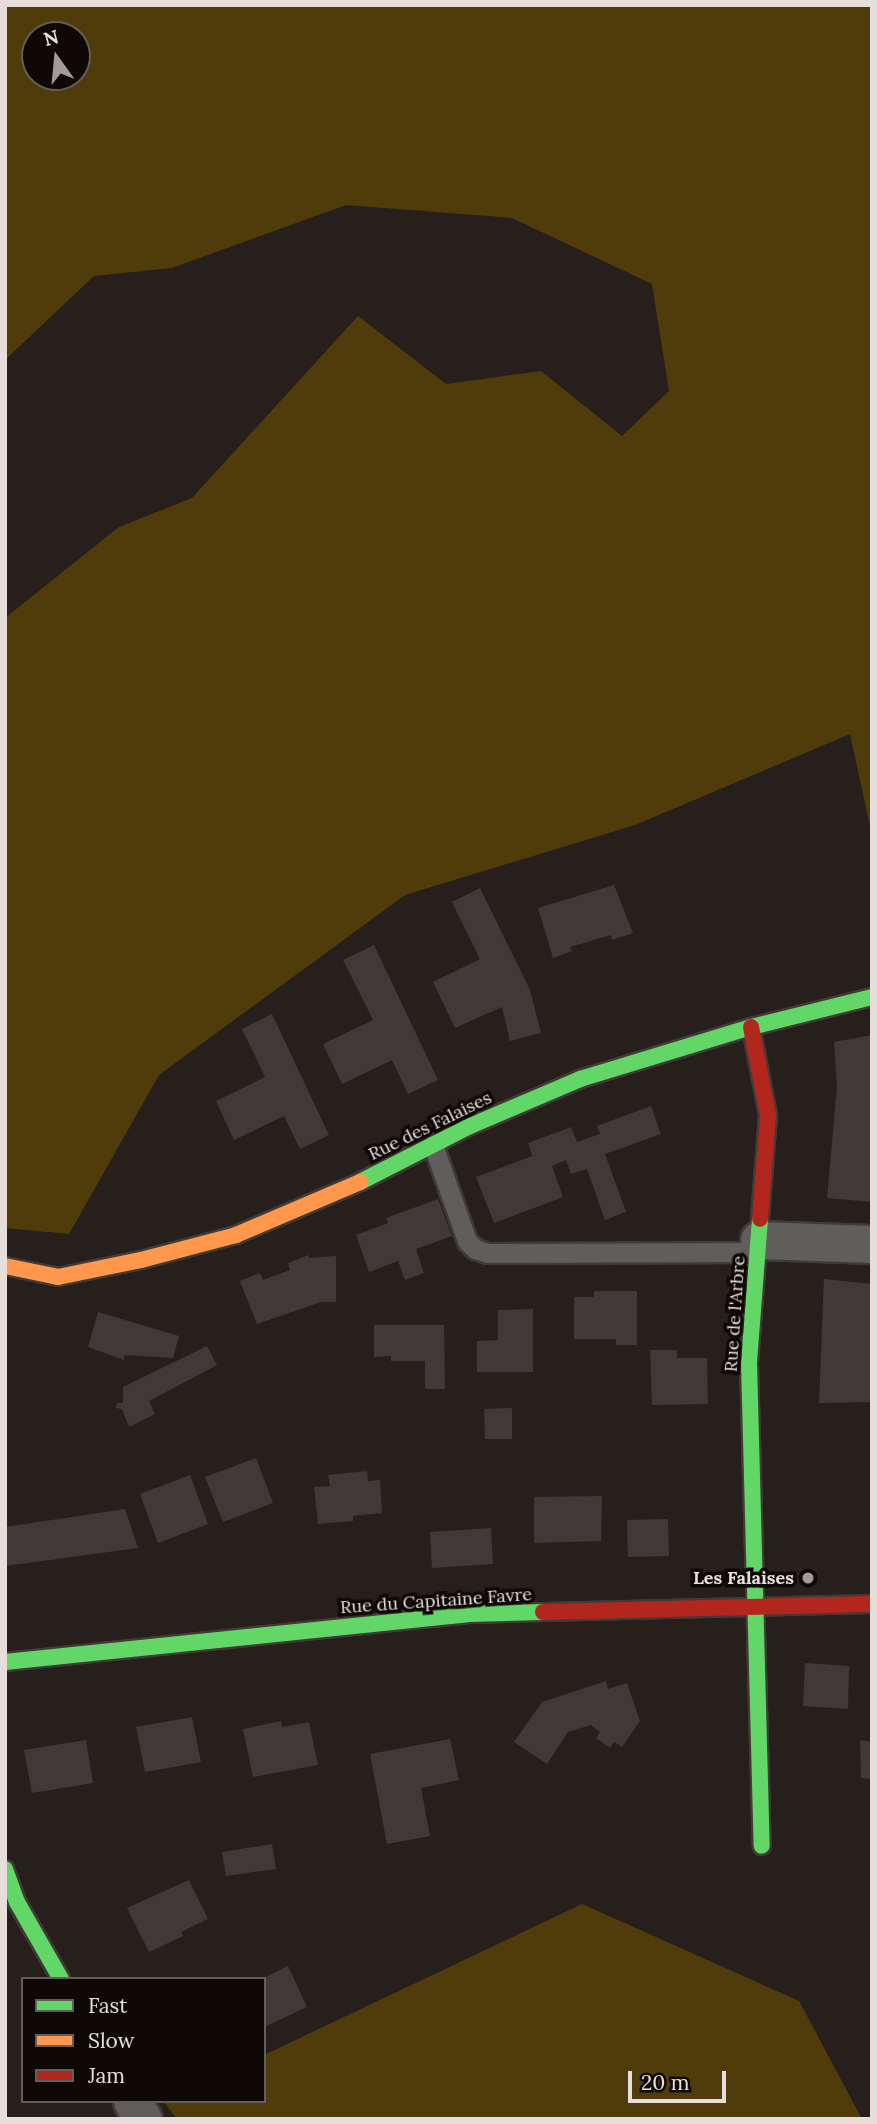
<!DOCTYPE html>
<style>
body{margin:0}
#map{position:relative;width:877px;height:2124px;overflow:hidden;background:#261f1c;font-family:Lora,serif}
div>[style]{position:absolute}
[style*='--x']{left:calc(var(--x)*1px);top:calc(var(--y)*1px);width:calc(var(--w)*1px);rotate:calc(var(--a)*1deg)}
.green>*{inset:0;background:#503c0b}
.building>*{inset:0;background:#3f3a38}
.roads{filter:drop-shadow(2px 0 #403b37) drop-shadow(-2px 0 #403b37) drop-shadow(0 2px #403b37) drop-shadow(0 -2px #403b37)}
.lane>*{height:19px;margin:-9.5px;padding:0 9.5px;transform-origin:9.5px;border-radius:9.5px;background:#605e5c}
.street>*{height:37px;margin:-18.5px;padding:0 18.5px;transform-origin:18.5px;border-radius:18.5px;background:#605e5c}
.fast>*{height:16px;margin:-8px;padding:0 8px;transform-origin:8px;border-radius:8px;background:#63d668}
.slow>*{height:16px;margin:-8px;padding:0 8px;transform-origin:8px;border-radius:8px;background:#ff974d}
.jam>*{height:16px;margin:-8px;padding:0 8px;transform-origin:8px;border-radius:8px;background:#b3261e}
.dots>*{width:19px;height:19px;translate:-50% -50%;box-sizing:border-box;border:4px solid #0e0907;border-radius:50%}
span{translate:-50% -50%;white-space:nowrap;text-align:center;line-height:1.15;-webkit-text-stroke:7px #0e0907;paint-order:stroke}
.street-label{font-size:18px;color:#e6deda}
.poi-label{font-size:18px;color:#e6deda;font-weight:700}
.right{translate:-100% -50%;text-align:right}
.frame{position:absolute;inset:0;border:7px solid #e6deda;pointer-events:none}
.legend{position:absolute;left:21px;top:1977px;width:245px;height:126px;box-sizing:border-box;background:#0e0907;border:2px solid #645e5b;margin:0;padding:9px 12px;list-style:none;font-size:21px;color:#e6deda}
.legend li{display:flex;align-items:center;gap:14px;height:35px}
.legend b{width:35px;border:2px solid #645e5b}
.north{position:absolute;left:21px;top:21px;width:70px;height:70px;box-sizing:border-box;background:#0e0907;border:2px solid #645e5b;border-radius:50%;rotate:345deg;font-size:19px;font-weight:700;line-height:28px;text-align:center;color:#e6deda}
.north::after{content:'';display:block;margin:auto;width:24px;height:32px;background:#a39b98;clip-path:polygon(50% 0,100% 100%,50% 72%,0 100%)}
.scale{position:absolute;left:628px;top:2071px;width:98px;height:32px;box-sizing:border-box;border:4px solid #e6deda;border-top:0;padding-left:9px;font-size:21px;line-height:24px;white-space:nowrap;color:#e6deda;-webkit-text-stroke:5px #0e0907;paint-order:stroke}
</style>
<div id="map">
<div class="green">
<i style="clip-path:polygon(evenodd,5px 5px,872px 5px,872px 835px,850px 734px,635px 825px,405px 895px,159px 1075px,69px 1234px,5px 1228px,5px 618px,119px 527px,192px 498px,358px 316px,446px 384px,541px 371px,622px 436px,669px 391px,652px 284px,512px 218px,346px 205px,172px 268px,94px 276px,5px 360px,5px 5px,35px 35px,77px 35px,77px 77px,35px 77px,35px 35px)"></i>
<i style="clip-path:polygon(582px 1904px,799px 2001px,862px 2119px,177px 2119px,164px 2102px,264px 2101px,264px 2055px)"></i>
</div>
<div class="building">
<i style="clip-path:polygon(614px 885px,633px 933px,612px 940px,611px 935px,570px 947px,572px 951px,553px 958px,538px 908px)"></i>
<i style="clip-path:polygon(480px 888px,530px 990px,541px 1033px,510px 1041px,502px 1007px,455px 1028px,433px 982px,480px 959px,452px 902px)"></i>
<i style="clip-path:polygon(374px 945px,438px 1080px,408px 1094px,392px 1060px,342px 1084px,323px 1044px,373px 1020px,343px 960px)"></i>
<i style="clip-path:polygon(272px 1014px,329px 1135px,300px 1149px,284px 1116px,234px 1140px,216px 1101px,265px 1077px,242px 1029px)"></i>
<i style="clip-path:polygon(872px 1035px,872px 1202px,827px 1198px,837px 1087px,834px 1042px)"></i>
<i style="clip-path:polygon(651px 1106px,661px 1134px,605px 1154px,626px 1212px,605px 1220px,587px 1169px,571px 1174px,566px 1160px,552px 1166px,563px 1197px,494px 1223px,476px 1177px,532px 1156px,528px 1143px,571px 1127px,577px 1142px,600px 1134px,597px 1126px)"></i>
<i style="clip-path:polygon(438px 1199px,452px 1236px,416px 1249px,424px 1273px,405px 1280px,398px 1261px,369px 1272px,356px 1235px,388px 1223px,386px 1218px)"></i>
<i style="clip-path:polygon(308px 1255px,309px 1258px,336px 1256px,336px 1302px,321px 1302px,257px 1324px,240px 1281px,260px 1273px,263px 1280px,290px 1270px,288px 1263px)"></i>
<i style="clip-path:polygon(824px 1279px,872px 1284px,872px 1402px,819px 1403px)"></i>
<i style="clip-path:polygon(594px 1291px,637px 1291px,637px 1345px,616px 1345px,616px 1339px,574px 1339px,574px 1297px,594px 1297px)"></i>
<i style="clip-path:polygon(533px 1309px,533px 1372px,477px 1372px,477px 1341px,498px 1340px,498px 1310px)"></i>
<i style="clip-path:polygon(98px 1312px,179px 1336px,173px 1358px,124px 1355px,124px 1360px,88px 1347px)"></i>
<i style="clip-path:polygon(374px 1325px,444px 1325px,445px 1389px,425px 1389px,425px 1361px,391px 1361px,391px 1356px,374px 1357px)"></i>
<i style="clip-path:polygon(207px 1346px,217px 1365px,149px 1401px,155px 1414px,129px 1427px,122px 1409px,116px 1408px,117px 1403px,123px 1403px,123px 1387px)"></i>
<i style="clip-path:polygon(650px 1350px,677px 1350px,677px 1358px,707px 1358px,708px 1404px,652px 1405px)"></i>
<i style="clip-path:polygon(512px 1408px,512px 1439px,485px 1439px,484px 1409px)"></i>
<i style="clip-path:polygon(256px 1458px,273px 1503px,223px 1522px,205px 1477px)"></i>
<i style="clip-path:polygon(367px 1471px,368px 1481px,380px 1480px,382px 1513px,353px 1516px,353px 1521px,318px 1524px,314px 1487px,330px 1486px,328px 1475px)"></i>
<i style="clip-path:polygon(190px 1475px,208px 1524px,158px 1543px,140px 1494px)"></i>
<i style="clip-path:polygon(602px 1496px,601px 1541px,534px 1543px,534px 1497px)"></i>
<i style="clip-path:polygon(125px 1509px,138px 1548px,5px 1566px,5px 1527px)"></i>
<i style="clip-path:polygon(668px 1519px,669px 1556px,628px 1557px,627px 1520px)"></i>
<i style="clip-path:polygon(491px 1528px,493px 1564px,432px 1568px,430px 1532px)"></i>
<i style="clip-path:polygon(805px 1663px,849px 1666px,848px 1709px,803px 1706px)"></i>
<i style="clip-path:polygon(606px 1681px,608px 1689px,627px 1683px,640px 1721px,622px 1747px,614px 1742px,610px 1748px,596px 1738px,600px 1732px,591px 1725px,568px 1732px,547px 1764px,514px 1742px,542px 1702px)"></i>
<i style="clip-path:polygon(192px 1717px,201px 1762px,145px 1772px,136px 1727px)"></i>
<i style="clip-path:polygon(281px 1721px,282px 1727px,309px 1722px,318px 1765px,253px 1777px,243px 1729px)"></i>
<i style="clip-path:polygon(450px 1739px,459px 1780px,421px 1788px,430px 1836px,387px 1844px,370px 1754px)"></i>
<i style="clip-path:polygon(86px 1740px,93px 1783px,32px 1793px,24px 1750px)"></i>
<i style="clip-path:polygon(860px 1740px,872px 1742px,872px 1779px,861px 1778px)"></i>
<i style="clip-path:polygon(272px 1844px,276px 1869px,226px 1876px,222px 1852px)"></i>
<i style="clip-path:polygon(189px 1880px,208px 1919px,181px 1932px,183px 1936px,149px 1952px,127px 1908px)"></i>
<i style="clip-path:polygon(288px 1966px,307px 2007px,264px 2027px,264px 1978px)"></i>
</div>
<div class="roads">
<div class="lane">
<i style="--x:433;--y:1145;--w:102;--a:70.5"></i>
<i style="--x:467;--y:1241;--w:11;--a:45"></i>
<i style="--x:475;--y:1249;--w:13;--a:18"></i>
<i style="--x:487;--y:1253;--w:271;--a:-0.2"></i>
</div>
<div class="street">
<i style="--x:759;--y:1240;--w:113;--a:2"></i>
<i style="--x:132;--y:2101;--w:21;--a:59"></i>
</div>
<div class="fast">
<i style="--x:360;--y:1182;--w:123;--a:-27"></i>
<i style="--x:470;--y:1126;--w:120;--a:-23.1"></i>
<i style="--x:580;--y:1079;--w:179;--a:-16.9"></i>
<i style="--x:751;--y:1027;--w:125;--a:-13.9"></i>
<i style="--x:760;--y:1219;--w:143;--a:94.4"></i>
<i style="--x:749;--y:1362;--w:484;--a:88.5"></i>
<i style="--x:5;--y:1662;--w:465;--a:-5.9"></i>
<i style="--x:468;--y:1614;--w:75;--a:-1.5"></i>
<i style="--x:5;--y:1869;--w:35;--a:70"></i>
<i style="--x:17;--y:1902;--w:89;--a:60.3"></i>
</div>
<div class="slow">
<i style="--x:5;--y:1266;--w:54;--a:11.7"></i>
<i style="--x:58;--y:1277;--w:85;--a:-11.6"></i>
<i style="--x:141;--y:1260;--w:98;--a:-14.7"></i>
<i style="--x:236;--y:1235;--w:135;--a:-23.1"></i>
</div>
<div class="jam">
<i style="--x:751;--y:1027;--w:90;--a:79.1"></i>
<i style="--x:768;--y:1115;--w:104;--a:94.4"></i>
<i style="--x:543;--y:1612;--w:329;--a:-1.4"></i>
</div>
</div>
<div class="dots">
<i style="left:808px;top:1578px;background:#a39b98"></i>
</div>
<div class="street-label">
<span style="left:430px;top:1126px;rotate:-26deg">Rue des Falaises</span>
<span style="left:735px;top:1314px;rotate:-86deg">Rue de l'Arbre</span>
<span style="left:436px;top:1601px;rotate:-4deg">Rue du Capitaine Favre</span>
</div>
<div class="poi-label">
<span class="right" style="left:794px;top:1578px">Les Falaises</span>
</div>
<div class="frame"></div>
<ul class="legend">
<li><b style="height:9px;background:#63d668"></b>Fast</li>
<li><b style="height:9px;background:#ff974d"></b>Slow</li>
<li><b style="height:9px;background:#b3261e"></b>Jam</li>
</ul>
<div class="north">N</div>
<div class="scale">20 m</div>
</div>
